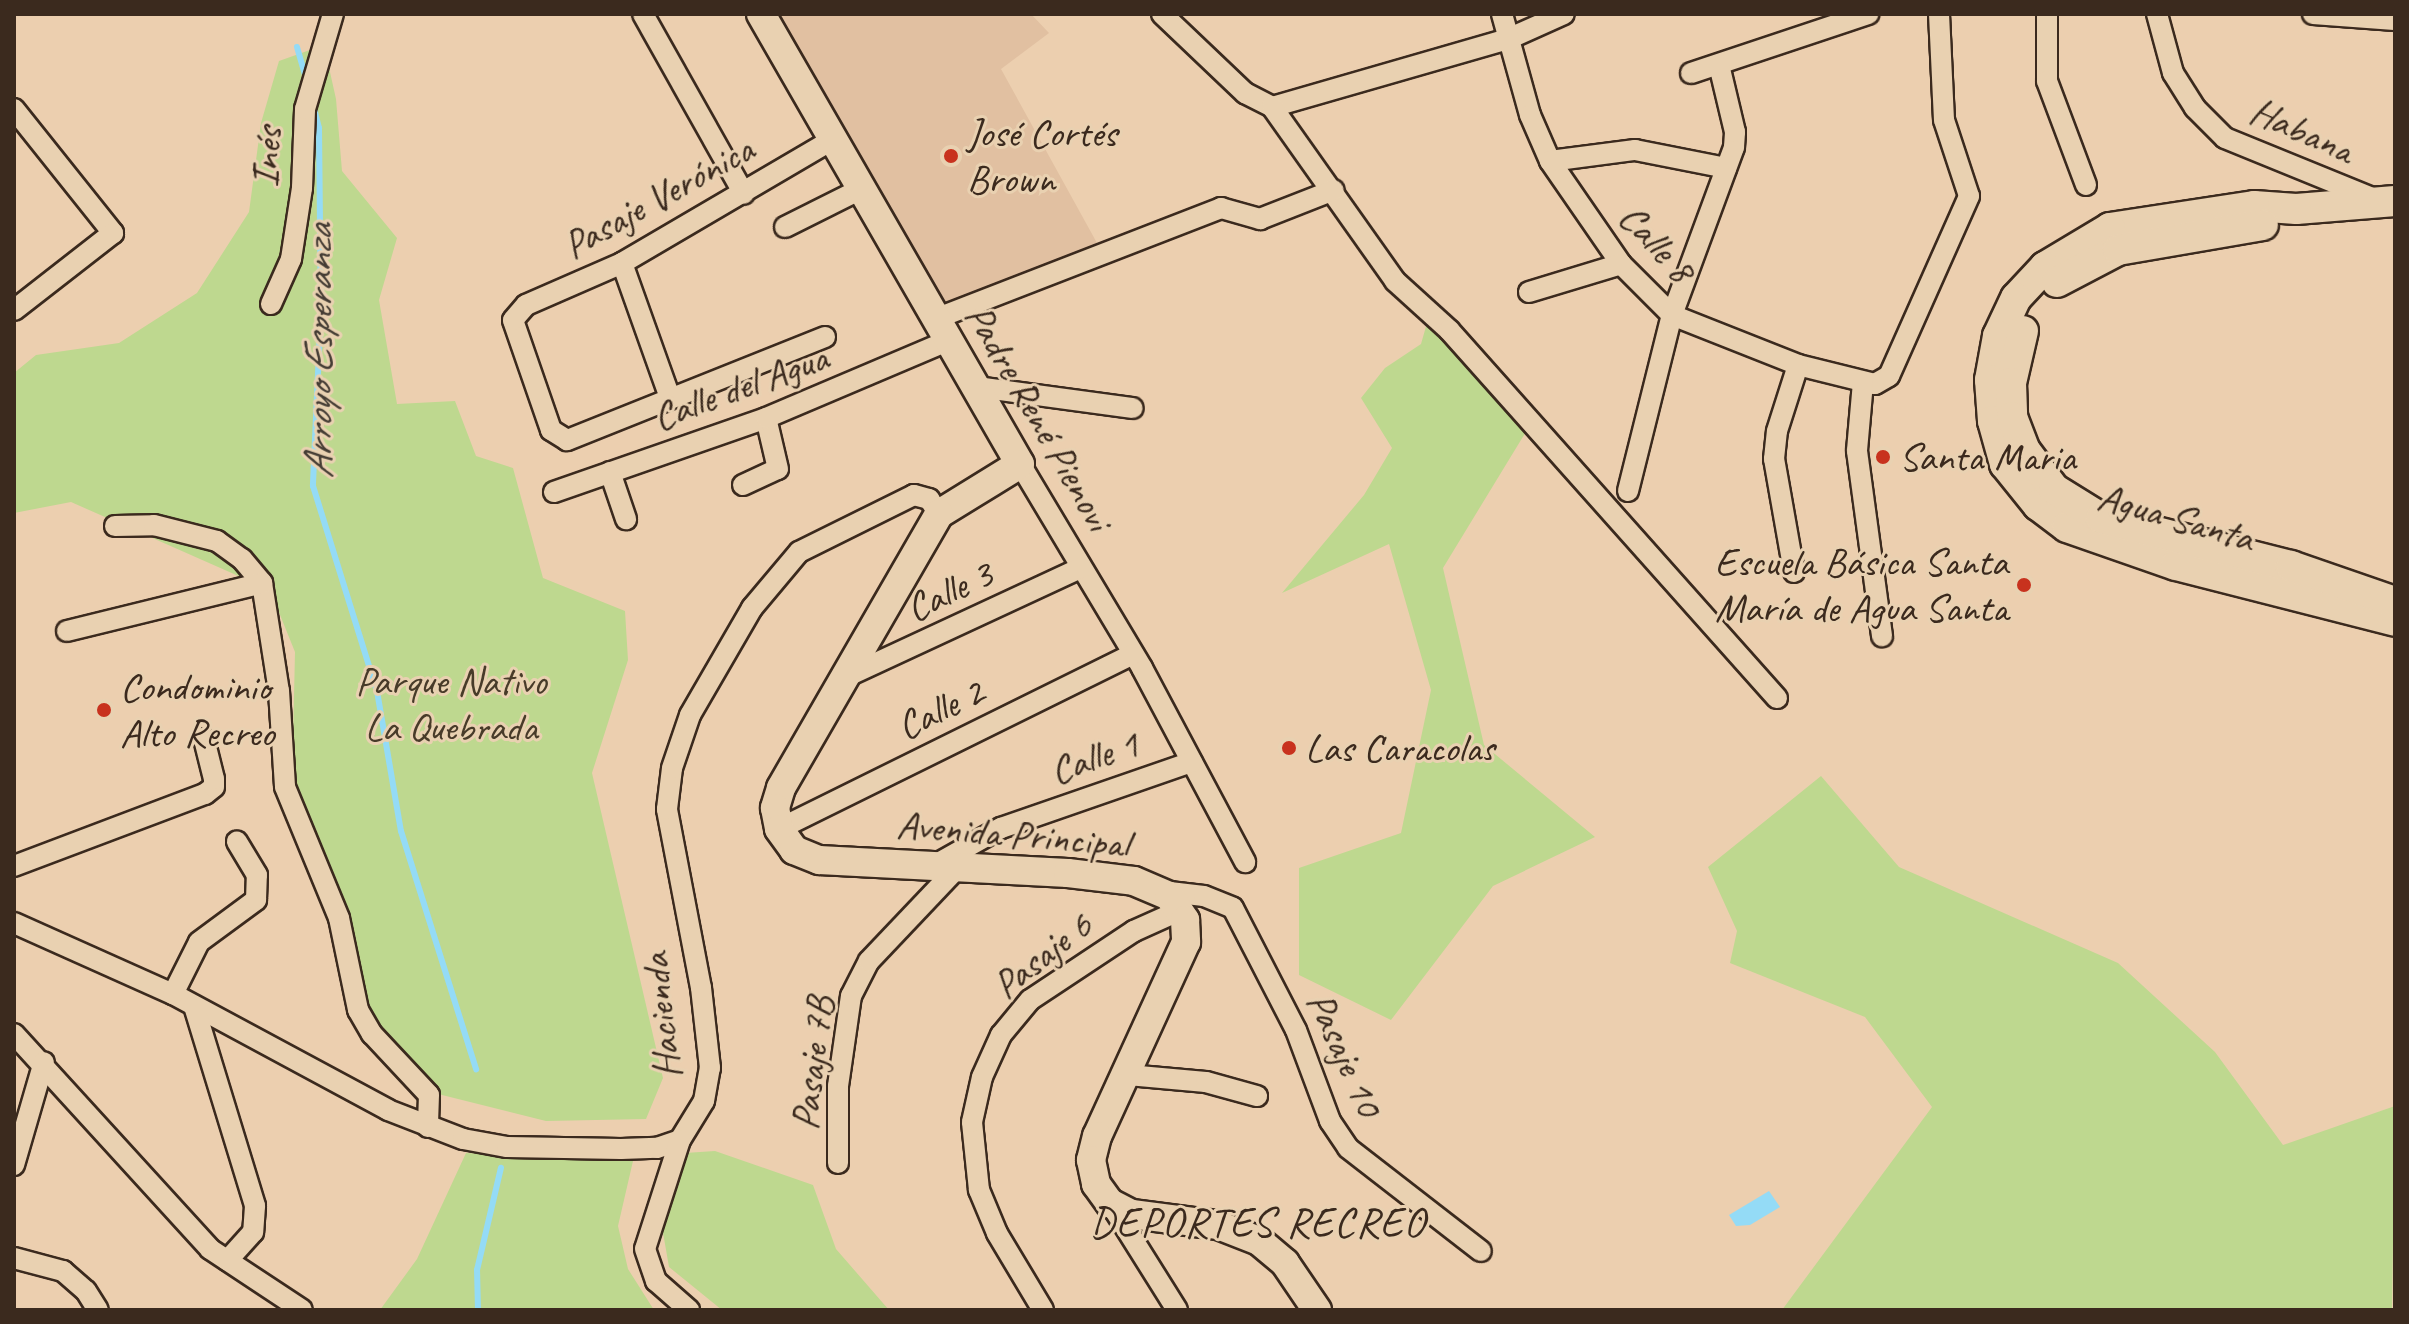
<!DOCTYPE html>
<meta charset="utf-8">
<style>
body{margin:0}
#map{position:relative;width:2409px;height:1324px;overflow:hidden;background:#eccfaf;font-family:Caveat,sans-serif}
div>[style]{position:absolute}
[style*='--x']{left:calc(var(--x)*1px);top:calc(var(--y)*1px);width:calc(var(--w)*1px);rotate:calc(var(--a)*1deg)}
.built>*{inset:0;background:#e1c0a1}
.green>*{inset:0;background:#bed88f}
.water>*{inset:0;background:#94dbf6}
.stream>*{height:6px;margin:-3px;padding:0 3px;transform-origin:3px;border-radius:3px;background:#94dbf6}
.roads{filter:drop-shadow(2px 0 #3b2a1e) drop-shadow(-2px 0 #3b2a1e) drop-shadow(0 2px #3b2a1e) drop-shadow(0 -2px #3b2a1e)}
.street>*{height:20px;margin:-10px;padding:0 10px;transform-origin:10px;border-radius:10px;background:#e9d1b1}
.secondary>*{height:28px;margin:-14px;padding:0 14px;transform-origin:14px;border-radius:14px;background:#e9d1b1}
.primary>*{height:30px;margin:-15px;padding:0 15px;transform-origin:15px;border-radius:15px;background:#e9d1b1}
.dots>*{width:22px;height:22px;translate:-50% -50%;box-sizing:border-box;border:4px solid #e9d1b1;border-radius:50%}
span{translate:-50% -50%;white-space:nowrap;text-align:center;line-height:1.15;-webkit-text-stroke:6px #e9d1b1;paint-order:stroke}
.street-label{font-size:40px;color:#3b2a1e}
.poi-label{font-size:40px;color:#3b2a1e}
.left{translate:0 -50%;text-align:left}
.right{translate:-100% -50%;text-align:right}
.park-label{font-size:40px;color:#483b29}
.water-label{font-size:42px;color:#443c34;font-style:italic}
.neighbourhood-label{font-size:42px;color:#3b2a1e;letter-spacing:2px}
.frame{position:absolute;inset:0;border:16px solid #3b2a1e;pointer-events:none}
</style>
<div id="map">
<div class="built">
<i style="clip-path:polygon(772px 14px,1031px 14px,1049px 33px,1001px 69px,1097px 243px,943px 313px)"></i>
</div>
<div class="green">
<i style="clip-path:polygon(324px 45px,336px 99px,342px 171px,397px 238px,379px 300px,397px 404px,455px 401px,476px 456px,513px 468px,543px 578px,625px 611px,628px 660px,592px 773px,663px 1078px,646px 1119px,546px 1121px,442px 1095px,389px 1067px,349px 1012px,340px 896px,292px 787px,295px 652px,270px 590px,71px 502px,14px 513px,14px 373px,36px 355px,119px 343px,197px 293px,249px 212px,261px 123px,279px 61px)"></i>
<i style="clip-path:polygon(1429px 316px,1527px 430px,1443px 568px,1484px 745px,1595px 837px,1493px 886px,1391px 1020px,1299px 975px,1299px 868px,1401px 833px,1431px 690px,1389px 544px,1282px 593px,1364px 495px,1392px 448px,1361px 398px,1385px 368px,1421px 344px)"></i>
<i style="clip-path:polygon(1821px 776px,1899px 867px,2118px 963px,2215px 1052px,2283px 1145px,2395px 1106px,2392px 1310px,1782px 1310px,1932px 1107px,1865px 1017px,1730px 963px,1737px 931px,1708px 867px)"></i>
<i style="clip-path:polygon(715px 1151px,813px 1185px,836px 1249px,889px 1310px,722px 1310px,669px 1267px,661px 1221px,685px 1153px)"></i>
<i style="clip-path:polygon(466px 1153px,633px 1161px,618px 1226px,628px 1269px,654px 1310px,380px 1310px,417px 1259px)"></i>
</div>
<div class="water">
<i style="clip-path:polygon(1769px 1191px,1780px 1207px,1750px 1225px,1736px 1226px,1729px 1215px)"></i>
</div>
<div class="stream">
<i style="--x:297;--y:47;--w:36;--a:74"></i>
<i style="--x:314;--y:108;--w:21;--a:76"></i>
<i style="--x:319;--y:128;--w:179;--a:89.4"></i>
<i style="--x:321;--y:307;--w:179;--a:92.6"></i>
<i style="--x:313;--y:486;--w:215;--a:72.7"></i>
<i style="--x:377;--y:691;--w:142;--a:80.3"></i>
<i style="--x:401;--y:831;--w:250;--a:72.5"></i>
<i style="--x:478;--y:1310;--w:40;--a:-91.4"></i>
<i style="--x:477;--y:1270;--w:105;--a:-76.8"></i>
</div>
<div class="roads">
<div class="street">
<i style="--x:643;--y:14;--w:206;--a:60.7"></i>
<i style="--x:1162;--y:14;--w:115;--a:43.6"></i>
<i style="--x:1245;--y:93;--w:30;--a:27"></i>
<i style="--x:1272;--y:107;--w:246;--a:-16.1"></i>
<i style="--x:1508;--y:39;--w:61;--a:-24.1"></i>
<i style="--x:1502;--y:14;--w:105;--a:74.5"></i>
<i style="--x:1530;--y:115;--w:50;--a:66.5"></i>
<i style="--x:1550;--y:161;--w:125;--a:55.4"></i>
<i style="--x:1621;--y:264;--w:72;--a:45"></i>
<i style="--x:1672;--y:315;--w:136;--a:21.6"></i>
<i style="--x:1798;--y:365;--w:79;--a:13.9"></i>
<i style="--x:1875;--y:384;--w:16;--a:-30"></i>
<i style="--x:1889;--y:376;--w:197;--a:-66"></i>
<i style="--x:1969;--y:196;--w:80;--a:-108.2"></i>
<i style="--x:1944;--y:120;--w:106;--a:-92.7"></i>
<i style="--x:2047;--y:14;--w:67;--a:90"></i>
<i style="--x:2047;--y:81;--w:111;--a:69.4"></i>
<i style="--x:2157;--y:14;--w:61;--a:74.8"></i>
<i style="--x:2173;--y:73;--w:41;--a:57.8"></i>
<i style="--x:2195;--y:108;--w:42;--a:45"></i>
<i style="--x:2225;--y:138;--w:159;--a:22.2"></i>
<i style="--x:2313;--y:14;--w:82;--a:4.2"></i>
<i style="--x:1691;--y:73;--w:187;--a:-18.4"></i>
<i style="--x:1272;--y:107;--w:213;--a:54.7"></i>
<i style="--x:1395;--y:281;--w:73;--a:42.2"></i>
<i style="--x:1449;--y:330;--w:493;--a:48.3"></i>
<i style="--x:14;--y:109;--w:159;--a:51.4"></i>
<i style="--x:113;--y:233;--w:125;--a:142.1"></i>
<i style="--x:1550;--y:161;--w:86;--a:-7.4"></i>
<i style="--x:1635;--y:150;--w:93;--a:11.2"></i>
<i style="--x:785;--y:227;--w:85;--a:-26.6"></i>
<i style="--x:622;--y:263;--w:143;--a:70.4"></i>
<i style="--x:1529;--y:292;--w:96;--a:-16.9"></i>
<i style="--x:271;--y:304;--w:49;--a:-66"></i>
<i style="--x:291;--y:259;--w:72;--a:-81.2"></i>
<i style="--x:302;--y:188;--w:79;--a:-87.8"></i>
<i style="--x:305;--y:109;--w:99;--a:-73.6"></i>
<i style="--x:935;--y:319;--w:307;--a:-21.2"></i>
<i style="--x:1221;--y:208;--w:41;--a:15.8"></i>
<i style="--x:1260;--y:219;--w:79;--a:-21.4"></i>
<i style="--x:825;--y:337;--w:278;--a:158.2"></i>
<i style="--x:567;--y:440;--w:19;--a:-148"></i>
<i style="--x:551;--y:430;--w:116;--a:-109.1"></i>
<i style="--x:513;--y:320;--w:20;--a:-49"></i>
<i style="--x:526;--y:305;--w:105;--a:-23.6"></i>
<i style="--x:622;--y:263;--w:243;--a:-30.4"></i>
<i style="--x:1863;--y:382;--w:69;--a:95"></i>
<i style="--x:1857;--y:451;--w:187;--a:82.3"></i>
<i style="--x:977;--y:387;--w:157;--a:7.7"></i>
<i style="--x:1020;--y:464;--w:238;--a:59.1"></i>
<i style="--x:1142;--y:668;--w:220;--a:62"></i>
<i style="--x:610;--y:472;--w:50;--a:71.2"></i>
<i style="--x:743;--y:485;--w:38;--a:-25"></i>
<i style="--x:778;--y:469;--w:52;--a:-103.2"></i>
<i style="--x:1628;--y:491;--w:181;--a:-76"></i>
<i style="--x:1672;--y:315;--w:179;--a:-69.7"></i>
<i style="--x:1734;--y:147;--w:15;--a:-86"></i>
<i style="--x:1735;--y:132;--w:69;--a:-103.4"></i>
<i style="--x:554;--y:492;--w:225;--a:-19.2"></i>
<i style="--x:766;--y:418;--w:197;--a:-23"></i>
<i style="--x:115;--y:526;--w:39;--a:-1"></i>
<i style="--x:154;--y:525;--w:65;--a:14.3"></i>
<i style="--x:217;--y:541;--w:31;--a:36"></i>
<i style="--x:242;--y:559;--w:31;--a:50"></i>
<i style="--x:262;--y:583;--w:109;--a:81.1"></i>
<i style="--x:279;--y:691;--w:96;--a:86.4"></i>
<i style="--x:285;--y:787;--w:142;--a:67.6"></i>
<i style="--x:339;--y:918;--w:94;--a:78.3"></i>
<i style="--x:358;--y:1010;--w:28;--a:60"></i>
<i style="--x:372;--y:1034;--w:83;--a:46.9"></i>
<i style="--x:429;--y:1095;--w:32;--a:92"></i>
<i style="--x:1794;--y:572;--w:115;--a:-100"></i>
<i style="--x:1774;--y:459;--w:28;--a:-84"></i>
<i style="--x:1777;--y:431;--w:69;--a:-72.3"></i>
<i style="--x:67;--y:631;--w:201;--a:-13.8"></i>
<i style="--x:848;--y:676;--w:257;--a:-24.9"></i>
<i style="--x:779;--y:829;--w:395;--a:-26.3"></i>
<i style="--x:935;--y:865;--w:76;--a:-29.3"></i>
<i style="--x:1001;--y:828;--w:202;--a:-19.1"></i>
<i style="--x:14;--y:866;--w:204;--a:-20.7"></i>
<i style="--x:205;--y:794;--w:11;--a:-38"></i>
<i style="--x:214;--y:787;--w:8;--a:-90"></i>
<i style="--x:214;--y:779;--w:41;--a:-104"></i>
<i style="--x:1161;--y:891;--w:43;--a:6.6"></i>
<i style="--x:1204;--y:896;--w:31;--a:22"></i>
<i style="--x:1233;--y:908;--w:137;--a:62.7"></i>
<i style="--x:1296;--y:1030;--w:97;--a:69.5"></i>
<i style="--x:1330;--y:1121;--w:32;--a:56"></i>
<i style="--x:1348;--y:1148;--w:168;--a:37.8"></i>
<i style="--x:14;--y:923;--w:174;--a:24.1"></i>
<i style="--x:173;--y:994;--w:244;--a:28.3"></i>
<i style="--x:388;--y:1110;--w:80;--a:21.1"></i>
<i style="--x:463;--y:1139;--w:45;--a:10.3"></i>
<i style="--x:507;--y:1147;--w:114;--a:1"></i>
<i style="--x:621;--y:1149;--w:36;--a:-2"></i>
<i style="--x:657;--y:1148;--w:24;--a:-19"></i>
<i style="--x:680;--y:1140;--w:46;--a:-58.4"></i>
<i style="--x:704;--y:1101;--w:34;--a:-80"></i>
<i style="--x:710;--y:1068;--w:81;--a:-96.4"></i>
<i style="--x:701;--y:988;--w:182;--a:-100.8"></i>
<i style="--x:667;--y:809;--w:41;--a:-83"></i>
<i style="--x:672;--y:768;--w:56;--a:-71.2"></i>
<i style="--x:690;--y:715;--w:124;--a:-59.9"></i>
<i style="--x:752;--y:608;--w:73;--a:-50"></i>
<i style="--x:799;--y:552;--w:128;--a:-26.4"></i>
<i style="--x:914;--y:495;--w:16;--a:15"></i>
<i style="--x:929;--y:499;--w:18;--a:56"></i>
<i style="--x:173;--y:994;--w:58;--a:-63.4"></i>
<i style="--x:199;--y:942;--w:71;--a:-36.4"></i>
<i style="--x:256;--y:900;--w:25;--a:-88"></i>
<i style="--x:257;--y:875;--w:39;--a:-121"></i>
<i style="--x:194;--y:1006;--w:209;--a:73"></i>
<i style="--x:255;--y:1206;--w:26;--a:94"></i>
<i style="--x:253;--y:1232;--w:38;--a:132"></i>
<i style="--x:14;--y:1034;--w:291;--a:47.6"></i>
<i style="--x:210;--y:1249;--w:110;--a:33.5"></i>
<i style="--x:1128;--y:1075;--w:78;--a:5.1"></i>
<i style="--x:1206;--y:1082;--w:53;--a:15.4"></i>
<i style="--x:680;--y:1140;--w:114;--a:107.8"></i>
<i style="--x:645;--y:1249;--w:34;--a:71"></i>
<i style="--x:656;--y:1281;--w:44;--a:41.3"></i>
<i style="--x:838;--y:1163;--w:77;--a:-90"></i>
<i style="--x:838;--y:1086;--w:91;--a:-81.8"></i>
<i style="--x:851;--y:996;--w:39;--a:-63"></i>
<i style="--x:869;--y:961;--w:131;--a:-46.5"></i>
<i style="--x:14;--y:1165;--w:107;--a:-73.8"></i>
<i style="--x:1110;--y:1203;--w:126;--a:57.9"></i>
<i style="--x:14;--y:1258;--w:51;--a:14.9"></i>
<i style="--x:63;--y:1271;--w:30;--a:41"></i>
<i style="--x:86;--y:1291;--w:22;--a:58"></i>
<i style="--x:1043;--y:1310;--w:90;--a:-120.9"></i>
<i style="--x:997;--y:1233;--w:47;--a:-112.7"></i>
<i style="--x:979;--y:1190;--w:68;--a:-95.9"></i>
<i style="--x:972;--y:1122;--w:46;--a:-77.5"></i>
<i style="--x:982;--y:1077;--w:46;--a:-65.7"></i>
<i style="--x:1001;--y:1035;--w:45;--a:-50.4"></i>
<i style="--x:1030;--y:1000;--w:125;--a:-33.6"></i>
<i style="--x:1134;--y:931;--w:51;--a:-24.1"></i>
</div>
<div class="secondary">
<i style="--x:761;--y:14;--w:519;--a:60.08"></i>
<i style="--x:1020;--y:464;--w:95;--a:148.3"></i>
<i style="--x:939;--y:514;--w:316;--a:120"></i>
<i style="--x:781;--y:788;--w:21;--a:107"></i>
<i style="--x:775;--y:808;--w:21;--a:79"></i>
<i style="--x:779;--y:829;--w:26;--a:54"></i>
<i style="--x:794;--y:850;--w:27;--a:22"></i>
<i style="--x:819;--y:860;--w:249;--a:3"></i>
<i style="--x:1068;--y:873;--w:66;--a:6.9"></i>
<i style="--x:1134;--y:881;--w:38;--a:23"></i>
<i style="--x:1169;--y:896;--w:29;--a:56"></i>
<i style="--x:1185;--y:920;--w:22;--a:87"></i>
<i style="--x:1186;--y:942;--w:213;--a:114.6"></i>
<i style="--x:1097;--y:1136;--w:25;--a:104"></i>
<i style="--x:1091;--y:1160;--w:25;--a:78"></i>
<i style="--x:1096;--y:1184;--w:24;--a:54"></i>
<i style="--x:1110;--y:1203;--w:25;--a:27"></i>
<i style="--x:1132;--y:1214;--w:87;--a:7.3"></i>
<i style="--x:1218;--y:1225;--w:44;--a:21.3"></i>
<i style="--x:1259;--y:1241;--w:34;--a:40"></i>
<i style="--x:1285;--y:1263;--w:57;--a:55.8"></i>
</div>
<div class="primary">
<i style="--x:2395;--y:201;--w:99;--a:175.4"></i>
<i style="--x:2296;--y:209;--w:42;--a:-175.9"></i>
<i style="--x:2254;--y:206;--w:146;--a:171.3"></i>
<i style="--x:2110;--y:228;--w:76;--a:149"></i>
<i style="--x:2045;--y:267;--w:42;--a:133.1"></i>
<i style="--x:2016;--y:298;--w:42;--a:115.3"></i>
<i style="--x:1998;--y:336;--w:45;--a:100.3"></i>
<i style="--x:1990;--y:380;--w:41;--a:85.8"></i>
<i style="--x:1993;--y:421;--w:45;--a:74.4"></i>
<i style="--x:2005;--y:464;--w:53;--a:51.2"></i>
<i style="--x:2038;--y:505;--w:36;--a:37"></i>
<i style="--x:2067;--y:527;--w:115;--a:19.2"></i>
<i style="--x:2176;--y:565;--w:226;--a:14.3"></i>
<i style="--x:2057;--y:282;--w:69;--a:-27.7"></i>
<i style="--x:2118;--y:250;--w:147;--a:-9.8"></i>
<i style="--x:2023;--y:331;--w:53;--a:103"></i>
<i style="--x:2011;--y:383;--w:34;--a:88"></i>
<i style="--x:2012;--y:417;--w:34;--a:69"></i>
<i style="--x:2024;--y:449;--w:50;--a:53.1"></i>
<i style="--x:2054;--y:489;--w:55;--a:31.7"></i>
<i style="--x:2101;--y:518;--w:196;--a:14.2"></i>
<i style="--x:2291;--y:566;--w:110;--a:19.1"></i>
</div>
</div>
<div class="dots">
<i style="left:951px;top:156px;background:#c8321e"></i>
<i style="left:1883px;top:457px;background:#c8321e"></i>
<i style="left:2024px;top:585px;background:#c8321e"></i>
<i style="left:104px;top:710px;background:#c8321e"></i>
<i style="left:1289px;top:748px;background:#c8321e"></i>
</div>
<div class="street-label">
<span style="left:2302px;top:130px;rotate:24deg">Habana</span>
<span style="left:266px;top:157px;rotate:-86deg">Inés</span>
<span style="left:658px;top:197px;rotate:-29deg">Pasaje Verónica</span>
<span style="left:1657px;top:243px;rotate:48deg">Calle 8</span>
<span style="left:740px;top:387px;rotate:-20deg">Calle del Agua</span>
<span style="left:1039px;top:417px;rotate:60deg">Padre René Pienovi</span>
<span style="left:2176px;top:517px;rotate:16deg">Agua Santa</span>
<span style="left:949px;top:591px;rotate:-26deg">Calle 3</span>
<span style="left:940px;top:709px;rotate:-26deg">Calle 2</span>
<span style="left:1094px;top:757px;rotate:-19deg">Calle 1</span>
<span style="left:1013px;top:834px;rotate:5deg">Avenida Principal</span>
<span style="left:1042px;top:955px;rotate:-38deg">Pasaje 6</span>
<span style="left:661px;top:1016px;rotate:-96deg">Hacienda</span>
<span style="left:1345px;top:1054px;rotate:66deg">Pasaje 10</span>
<span style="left:812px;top:1063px;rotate:-83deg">Pasaje 7B</span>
</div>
<div class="poi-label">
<span class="left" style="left:967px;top:156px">José Cortés<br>Brown</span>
<span class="left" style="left:1899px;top:457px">Santa Maria</span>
<span class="right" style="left:2008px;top:585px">Escuela Básica Santa<br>María de Agua Santa</span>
<span class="left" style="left:120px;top:710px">Condominio<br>Alto Recreo</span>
<span class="left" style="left:1305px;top:748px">Las Caracolas</span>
</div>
<div class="park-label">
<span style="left:451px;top:704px">Parque Nativo<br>La Quebrada</span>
</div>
<div class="water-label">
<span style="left:319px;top:352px;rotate:-90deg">Arroyo Esperanza</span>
</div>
<div class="neighbourhood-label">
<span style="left:1258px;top:1223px">DEPORTES RECREO</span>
</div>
<div class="frame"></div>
</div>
